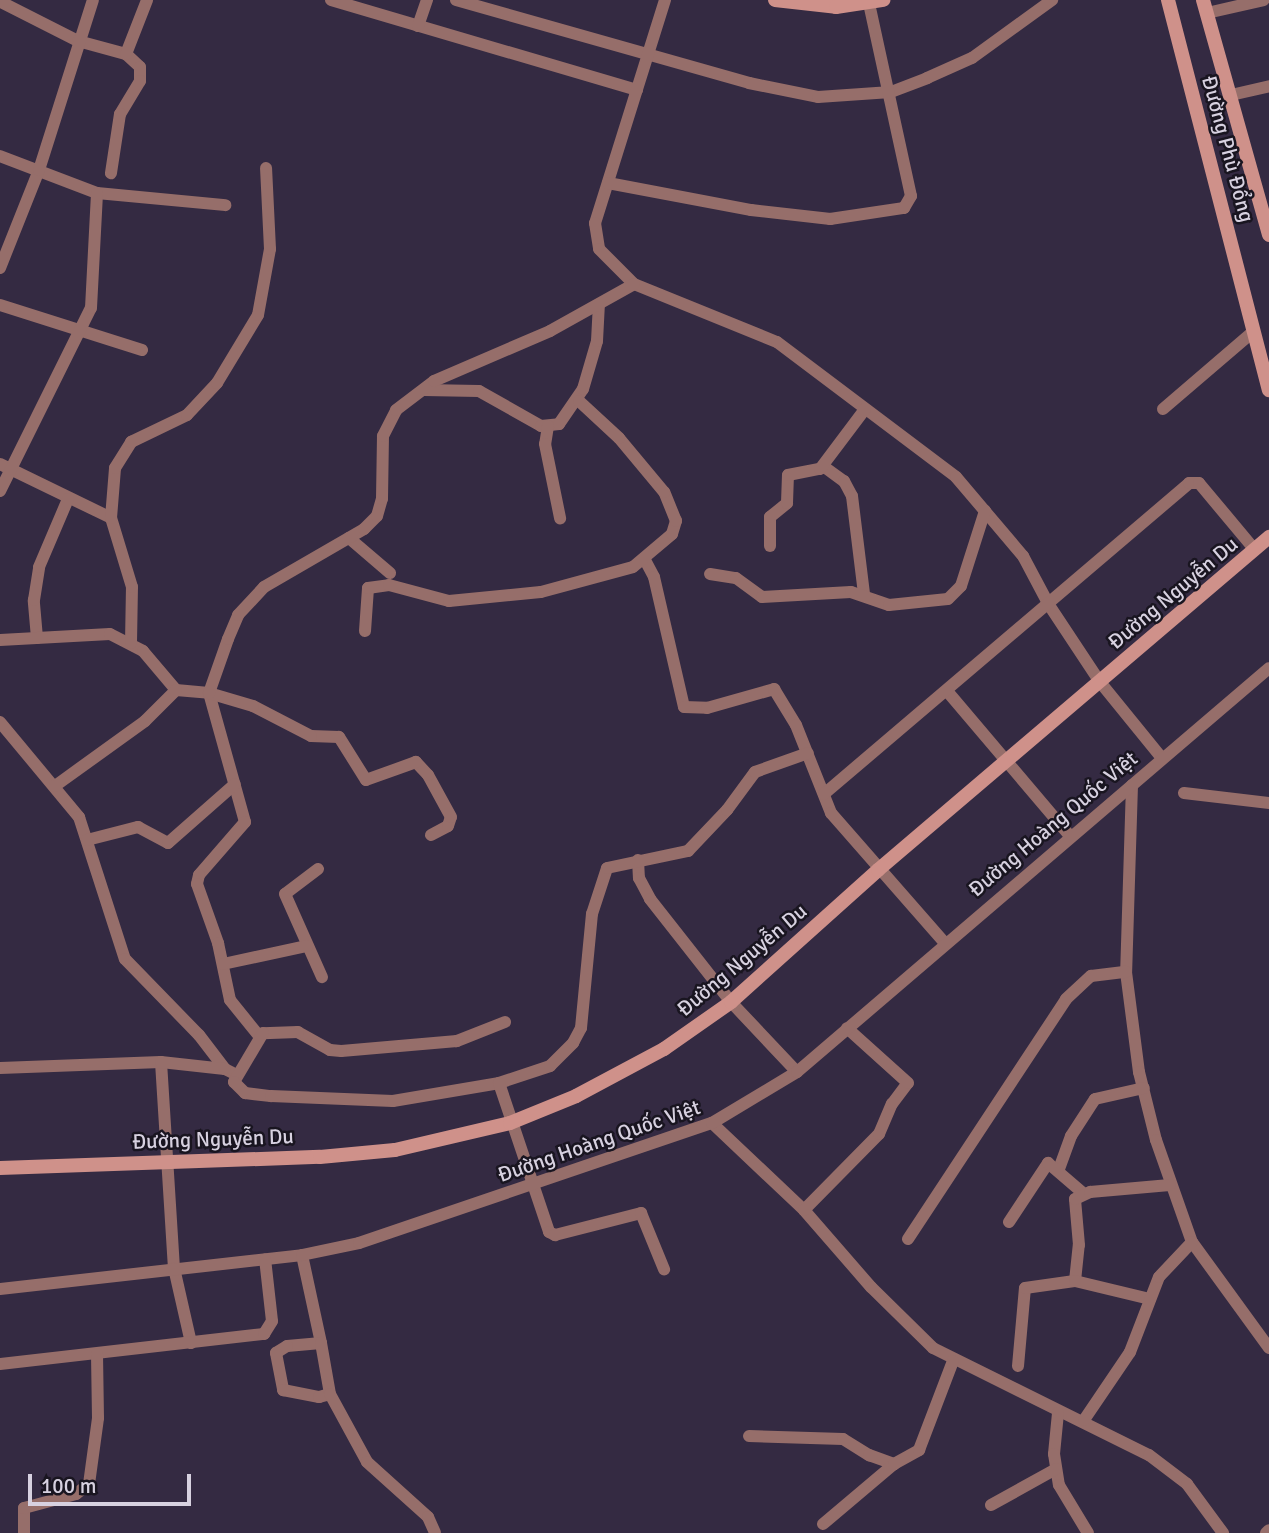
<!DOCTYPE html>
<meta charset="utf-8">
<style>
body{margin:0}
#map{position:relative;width:1269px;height:1533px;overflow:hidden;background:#342a42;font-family:Signika,sans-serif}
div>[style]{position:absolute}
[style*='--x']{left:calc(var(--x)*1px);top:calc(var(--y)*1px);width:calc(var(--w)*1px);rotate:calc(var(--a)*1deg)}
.street>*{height:12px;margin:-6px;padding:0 6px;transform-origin:6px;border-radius:6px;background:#966e6a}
.secondary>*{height:14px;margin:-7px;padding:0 7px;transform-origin:7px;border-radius:7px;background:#cf918a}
span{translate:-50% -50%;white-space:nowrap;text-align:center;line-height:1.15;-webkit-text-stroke:5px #191520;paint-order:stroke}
.street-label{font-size:21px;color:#d7d1e0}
.scale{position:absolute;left:28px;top:1474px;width:163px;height:32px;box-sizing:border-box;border:4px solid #d7d1e0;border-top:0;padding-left:9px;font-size:21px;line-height:24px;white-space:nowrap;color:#d7d1e0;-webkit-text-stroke:5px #191520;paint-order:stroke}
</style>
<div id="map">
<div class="street">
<i style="--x:331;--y:0;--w:319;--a:16.4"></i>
<i style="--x:456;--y:0;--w:305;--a:15.8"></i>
<i style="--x:749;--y:83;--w:70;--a:11.5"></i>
<i style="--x:818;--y:97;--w:73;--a:-3.9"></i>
<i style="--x:891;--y:92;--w:39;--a:-21"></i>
<i style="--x:927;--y:78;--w:49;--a:-24"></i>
<i style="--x:972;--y:58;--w:99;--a:-35.9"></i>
<i style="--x:665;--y:0;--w:234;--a:107.4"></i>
<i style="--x:595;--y:223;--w:26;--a:81"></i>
<i style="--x:599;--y:249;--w:49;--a:45"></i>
<i style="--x:634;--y:284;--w:154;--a:22.1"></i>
<i style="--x:777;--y:342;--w:224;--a:37"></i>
<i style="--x:956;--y:477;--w:104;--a:49.7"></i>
<i style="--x:1023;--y:556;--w:55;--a:62"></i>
<i style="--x:1049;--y:605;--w:92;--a:56.5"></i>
<i style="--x:1100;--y:682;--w:97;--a:50.9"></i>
<i style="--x:1;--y:2;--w:86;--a:26.9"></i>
<i style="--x:78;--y:41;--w:50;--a:15.2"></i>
<i style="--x:126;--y:54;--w:19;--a:43"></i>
<i style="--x:140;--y:67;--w:14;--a:90"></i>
<i style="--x:140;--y:81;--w:39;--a:121"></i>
<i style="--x:120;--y:114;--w:60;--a:98.7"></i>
<i style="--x:1207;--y:13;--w:58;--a:-12.8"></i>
<i style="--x:418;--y:26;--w:28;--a:-71"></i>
<i style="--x:126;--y:54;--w:58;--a:-68.7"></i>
<i style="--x:1231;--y:95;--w:39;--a:-13"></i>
<i style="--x:0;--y:156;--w:104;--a:20.9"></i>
<i style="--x:97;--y:193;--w:129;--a:5.4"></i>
<i style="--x:608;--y:183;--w:146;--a:10.7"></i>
<i style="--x:751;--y:210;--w:80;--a:6.5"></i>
<i style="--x:830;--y:219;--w:75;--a:-8.5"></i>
<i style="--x:904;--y:208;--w:14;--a:-60"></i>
<i style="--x:911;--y:196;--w:198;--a:-102.3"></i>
<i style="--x:0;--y:268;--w:105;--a:-68.3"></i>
<i style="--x:39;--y:170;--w:178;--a:-72.4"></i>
<i style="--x:0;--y:305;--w:149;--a:17.6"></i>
<i style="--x:424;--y:390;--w:55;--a:1"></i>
<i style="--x:479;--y:391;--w:71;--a:29.4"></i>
<i style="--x:541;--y:426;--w:18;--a:-6"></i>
<i style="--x:559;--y:424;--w:42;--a:-55.6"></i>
<i style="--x:583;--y:389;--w:50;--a:-73.7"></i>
<i style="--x:597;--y:341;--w:34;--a:-87"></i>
<i style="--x:1163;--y:409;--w:120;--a:-40.6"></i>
<i style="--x:548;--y:426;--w:18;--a:99"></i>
<i style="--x:545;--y:444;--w:76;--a:78.5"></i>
<i style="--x:0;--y:464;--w:123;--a:25.9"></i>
<i style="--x:823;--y:466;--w:26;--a:36"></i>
<i style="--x:844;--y:481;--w:17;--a:62"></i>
<i style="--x:852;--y:496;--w:99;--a:83"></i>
<i style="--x:0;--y:491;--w:204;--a:-63.6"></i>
<i style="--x:91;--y:308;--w:115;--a:-87"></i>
<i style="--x:349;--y:538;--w:54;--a:40.5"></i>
<i style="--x:770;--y:546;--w:29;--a:-90"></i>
<i style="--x:770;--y:517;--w:22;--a:-39"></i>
<i style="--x:787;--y:503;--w:28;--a:-88"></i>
<i style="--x:788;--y:475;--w:33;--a:-11"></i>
<i style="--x:820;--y:469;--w:75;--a:-53.1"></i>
<i style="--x:645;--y:560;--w:19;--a:62"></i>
<i style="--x:654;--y:577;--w:133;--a:77"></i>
<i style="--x:684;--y:707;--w:23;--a:2"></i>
<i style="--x:707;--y:708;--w:70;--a:-15.8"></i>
<i style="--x:774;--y:689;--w:42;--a:58.6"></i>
<i style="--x:796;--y:725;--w:95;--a:68.3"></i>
<i style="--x:831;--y:813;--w:171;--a:48.8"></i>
<i style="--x:710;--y:574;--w:26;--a:9"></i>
<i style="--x:736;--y:578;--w:32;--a:36"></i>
<i style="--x:762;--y:597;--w:89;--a:-3.2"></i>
<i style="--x:851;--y:592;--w:40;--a:18.9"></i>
<i style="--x:889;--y:605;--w:59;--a:-5.8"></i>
<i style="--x:948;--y:599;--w:18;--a:-45"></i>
<i style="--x:961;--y:586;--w:79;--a:-72.3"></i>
<i style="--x:365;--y:631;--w:43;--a:-86"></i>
<i style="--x:368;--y:588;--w:21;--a:-8"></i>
<i style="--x:389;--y:585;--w:62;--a:14.9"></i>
<i style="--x:449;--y:601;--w:92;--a:-5.6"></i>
<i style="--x:541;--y:592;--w:95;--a:-15.2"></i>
<i style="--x:633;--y:567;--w:51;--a:-40.2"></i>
<i style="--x:672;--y:534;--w:14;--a:-73"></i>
<i style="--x:676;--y:521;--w:31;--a:-112"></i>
<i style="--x:664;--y:492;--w:70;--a:-129.8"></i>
<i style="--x:619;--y:438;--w:54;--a:-137.2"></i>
<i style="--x:37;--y:638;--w:38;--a:-95"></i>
<i style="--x:34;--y:600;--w:33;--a:-81"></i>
<i style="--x:39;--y:567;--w:74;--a:-66.9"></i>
<i style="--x:0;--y:640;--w:110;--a:-3.1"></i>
<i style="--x:110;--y:634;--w:37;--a:27"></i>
<i style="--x:143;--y:651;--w:51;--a:49.8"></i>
<i style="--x:176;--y:690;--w:33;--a:5"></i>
<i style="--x:209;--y:693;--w:134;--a:74.4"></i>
<i style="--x:245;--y:822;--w:70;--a:131"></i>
<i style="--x:199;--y:875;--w:9;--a:103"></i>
<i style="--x:197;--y:884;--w:63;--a:70.4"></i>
<i style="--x:218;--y:943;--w:58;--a:78.1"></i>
<i style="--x:230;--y:1000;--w:46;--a:51.1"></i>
<i style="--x:131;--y:643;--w:56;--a:-89"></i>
<i style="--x:132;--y:587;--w:72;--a:-106.9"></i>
<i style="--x:111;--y:518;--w:50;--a:-85.4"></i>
<i style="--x:115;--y:468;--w:31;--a:-58"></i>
<i style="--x:131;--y:442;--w:62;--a:-25.7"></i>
<i style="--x:187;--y:415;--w:44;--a:-46.8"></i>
<i style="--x:217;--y:383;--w:79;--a:-58.9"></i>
<i style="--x:258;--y:315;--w:67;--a:-79.7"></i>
<i style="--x:270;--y:249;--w:81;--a:-92.8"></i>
<i style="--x:947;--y:691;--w:190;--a:49.7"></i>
<i style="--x:0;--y:722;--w:124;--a:50.3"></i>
<i style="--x:79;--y:817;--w:149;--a:72.1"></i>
<i style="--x:125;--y:959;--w:106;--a:45.8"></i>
<i style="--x:199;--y:1035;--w:43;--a:52.6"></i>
<i style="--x:225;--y:1069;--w:11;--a:27"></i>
<i style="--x:1132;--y:785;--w:187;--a:91.8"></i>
<i style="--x:1126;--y:972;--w:101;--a:82.6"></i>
<i style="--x:1139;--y:1072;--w:70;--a:76"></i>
<i style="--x:1156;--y:1140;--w:108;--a:70.6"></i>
<i style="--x:1192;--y:1242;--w:131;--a:54"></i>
<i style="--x:55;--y:786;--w:111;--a:-35.8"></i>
<i style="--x:145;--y:721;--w:44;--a:-45"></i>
<i style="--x:1184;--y:793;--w:86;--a:6.7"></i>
<i style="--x:824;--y:794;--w:480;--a:-40.4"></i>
<i style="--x:1189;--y:483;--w:10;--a:0"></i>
<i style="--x:1199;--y:483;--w:87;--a:50.1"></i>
<i style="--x:431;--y:835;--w:19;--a:-28"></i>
<i style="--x:448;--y:826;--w:9;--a:-72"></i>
<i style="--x:451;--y:817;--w:48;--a:-118.7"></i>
<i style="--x:428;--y:775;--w:18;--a:-133"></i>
<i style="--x:416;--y:762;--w:53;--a:160.2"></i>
<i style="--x:366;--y:780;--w:51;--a:-122.1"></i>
<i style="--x:339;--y:737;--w:28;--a:-178"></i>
<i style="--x:311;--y:736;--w:65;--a:-152.7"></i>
<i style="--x:253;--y:706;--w:46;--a:-163.5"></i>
<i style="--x:209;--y:693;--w:57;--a:-70.6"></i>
<i style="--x:228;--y:639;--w:26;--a:-67"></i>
<i style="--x:238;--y:615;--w:38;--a:-47"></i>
<i style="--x:264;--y:587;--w:116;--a:-30.1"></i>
<i style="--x:364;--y:529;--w:18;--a:-45"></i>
<i style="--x:377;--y:516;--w:18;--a:-74"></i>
<i style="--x:382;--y:499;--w:63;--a:-89.1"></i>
<i style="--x:383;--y:436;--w:29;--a:-63"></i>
<i style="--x:396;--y:410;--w:48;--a:-37.3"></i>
<i style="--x:434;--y:381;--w:126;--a:-23.3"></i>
<i style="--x:550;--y:331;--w:96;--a:-29.2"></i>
<i style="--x:87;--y:840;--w:53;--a:-14.3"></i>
<i style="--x:138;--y:827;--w:34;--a:28"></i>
<i style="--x:168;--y:843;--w:89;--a:-41.4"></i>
<i style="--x:638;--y:860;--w:18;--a:87"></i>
<i style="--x:639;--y:878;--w:24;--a:62"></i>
<i style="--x:650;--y:899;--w:131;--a:51.8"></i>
<i style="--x:731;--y:1002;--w:96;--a:46.7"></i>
<i style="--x:318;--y:869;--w:41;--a:142.9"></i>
<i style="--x:285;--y:894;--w:91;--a:66"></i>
<i style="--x:223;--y:964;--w:86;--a:-12.1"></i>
<i style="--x:505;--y:1022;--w:52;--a:158.4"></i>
<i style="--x:457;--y:1041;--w:116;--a:175.1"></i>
<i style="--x:341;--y:1051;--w:11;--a:-175"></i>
<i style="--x:330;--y:1050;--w:37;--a:-151"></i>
<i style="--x:298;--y:1032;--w:35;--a:178"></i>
<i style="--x:263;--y:1033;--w:57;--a:120.6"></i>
<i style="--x:234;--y:1082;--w:16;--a:45"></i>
<i style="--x:245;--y:1093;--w:26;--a:7"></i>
<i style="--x:271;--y:1096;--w:122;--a:2.3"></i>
<i style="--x:393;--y:1101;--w:108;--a:-9.6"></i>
<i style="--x:499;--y:1083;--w:54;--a:-18.4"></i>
<i style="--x:550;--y:1066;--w:33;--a:-45"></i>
<i style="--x:573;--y:1043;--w:17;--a:-62"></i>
<i style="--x:581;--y:1028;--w:115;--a:-84.5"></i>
<i style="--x:592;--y:914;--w:48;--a:-71.9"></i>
<i style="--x:607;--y:868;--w:83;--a:-11.9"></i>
<i style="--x:688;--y:851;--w:57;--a:-46.4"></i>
<i style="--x:727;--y:810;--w:47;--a:-53.6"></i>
<i style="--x:755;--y:772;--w:56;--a:-19.7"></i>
<i style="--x:161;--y:1062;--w:206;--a:86.4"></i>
<i style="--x:174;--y:1268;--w:77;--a:77.2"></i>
<i style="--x:0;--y:1068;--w:161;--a:-2.1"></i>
<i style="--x:161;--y:1062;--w:64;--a:6.2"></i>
<i style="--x:499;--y:1083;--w:157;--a:71.4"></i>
<i style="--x:549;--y:1232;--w:7;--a:27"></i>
<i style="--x:555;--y:1235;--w:89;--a:-14.3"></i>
<i style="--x:641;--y:1213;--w:61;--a:67.7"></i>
<i style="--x:712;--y:1123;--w:127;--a:43.4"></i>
<i style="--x:804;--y:1210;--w:102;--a:49"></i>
<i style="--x:871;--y:1287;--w:87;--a:44.5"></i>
<i style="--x:933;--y:1348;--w:241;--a:26.4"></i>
<i style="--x:1149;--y:1455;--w:48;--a:37.3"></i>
<i style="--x:1187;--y:1484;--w:61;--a:53.7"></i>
<i style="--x:1059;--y:1169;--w:35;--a:-70"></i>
<i style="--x:1071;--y:1136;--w:44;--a:-57"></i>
<i style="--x:1095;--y:1099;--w:50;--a:-12.7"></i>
<i style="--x:804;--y:1210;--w:107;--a:-45.4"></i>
<i style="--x:879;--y:1134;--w:33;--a:-67"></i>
<i style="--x:892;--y:1104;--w:26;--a:-53"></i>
<i style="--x:908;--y:1083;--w:82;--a:-138"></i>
<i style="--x:1009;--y:1222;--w:71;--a:-56.5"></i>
<i style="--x:1048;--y:1163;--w:46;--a:40.6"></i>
<i style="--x:908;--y:1239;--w:287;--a:-56.6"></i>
<i style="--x:1066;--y:999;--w:34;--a:-43"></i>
<i style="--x:1091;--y:976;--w:35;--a:-7"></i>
<i style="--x:302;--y:1255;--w:90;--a:77.8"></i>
<i style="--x:321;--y:1343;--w:34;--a:175"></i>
<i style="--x:287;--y:1346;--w:13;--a:148"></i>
<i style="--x:276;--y:1353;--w:38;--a:79"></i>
<i style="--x:283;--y:1390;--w:37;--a:11"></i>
<i style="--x:319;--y:1397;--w:11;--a:-15"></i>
<i style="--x:330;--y:1394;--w:52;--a:-100"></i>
<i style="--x:1075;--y:1281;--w:36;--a:-84"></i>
<i style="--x:1079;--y:1245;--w:46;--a:-95"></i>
<i style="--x:1075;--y:1199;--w:17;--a:-25"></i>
<i style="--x:1090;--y:1192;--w:80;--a:-5"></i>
<i style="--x:0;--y:1289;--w:304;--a:-6.4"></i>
<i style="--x:302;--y:1255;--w:58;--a:-11.9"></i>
<i style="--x:359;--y:1243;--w:373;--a:-18.8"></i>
<i style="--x:712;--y:1123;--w:99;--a:-31"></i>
<i style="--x:797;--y:1072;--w:621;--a:-40.56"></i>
<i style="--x:0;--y:1364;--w:266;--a:-6.5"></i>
<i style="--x:264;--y:1334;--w:15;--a:-58"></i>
<i style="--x:272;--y:1321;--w:62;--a:-96.4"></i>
<i style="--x:1018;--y:1366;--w:78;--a:-84.9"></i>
<i style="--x:1025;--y:1288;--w:50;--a:-8"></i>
<i style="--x:1075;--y:1281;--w:77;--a:13.5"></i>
<i style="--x:330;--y:1394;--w:77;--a:61.4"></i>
<i style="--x:367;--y:1462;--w:82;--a:42"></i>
<i style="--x:428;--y:1517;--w:17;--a:66"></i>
<i style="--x:1058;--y:1413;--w:41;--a:95.6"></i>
<i style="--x:1054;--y:1454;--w:31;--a:81"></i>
<i style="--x:1059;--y:1485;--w:56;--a:58.9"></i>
<i style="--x:1084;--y:1420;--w:82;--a:-55.9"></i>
<i style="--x:1130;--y:1352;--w:80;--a:-68.9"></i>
<i style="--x:1159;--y:1277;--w:48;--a:-46.7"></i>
<i style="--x:749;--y:1436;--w:94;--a:1.8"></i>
<i style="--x:843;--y:1439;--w:31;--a:32"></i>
<i style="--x:869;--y:1455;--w:27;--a:20"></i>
<i style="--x:991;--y:1505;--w:74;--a:-29"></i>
<i style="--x:823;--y:1524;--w:93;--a:-40.2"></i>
<i style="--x:894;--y:1464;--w:29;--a:-29"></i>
<i style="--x:919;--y:1450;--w:95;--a:-69.1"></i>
<i style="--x:24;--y:1533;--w:25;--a:-90"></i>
<i style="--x:24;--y:1508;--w:54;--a:-15.1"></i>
<i style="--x:76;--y:1494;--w:16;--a:-38"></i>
<i style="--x:89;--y:1484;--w:67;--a:-82.2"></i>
<i style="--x:98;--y:1418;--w:64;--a:-90.9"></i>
<i style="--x:1266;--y:1533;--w:4;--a:-45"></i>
</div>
<div class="secondary">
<i style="--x:775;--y:0;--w:61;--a:6.5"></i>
<i style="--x:836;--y:7;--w:48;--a:-8.5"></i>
<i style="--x:1168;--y:0;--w:403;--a:75.5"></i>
<i style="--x:1203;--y:0;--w:244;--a:74.3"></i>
<i style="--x:0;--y:1168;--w:320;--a:-2"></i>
<i style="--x:320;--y:1157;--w:75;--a:-5.3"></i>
<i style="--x:395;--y:1150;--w:118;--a:-13.2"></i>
<i style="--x:510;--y:1123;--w:71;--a:-22.2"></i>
<i style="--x:576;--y:1096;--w:100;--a:-28.1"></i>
<i style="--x:664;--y:1049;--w:82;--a:-35"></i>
<i style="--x:731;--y:1002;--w:198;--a:-41.9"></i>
<i style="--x:878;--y:870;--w:514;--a:-40.42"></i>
</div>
<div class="street-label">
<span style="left:1228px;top:149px;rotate:75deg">Đường Phù Đổng</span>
<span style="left:1173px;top:593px;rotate:-40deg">Đường Nguyễn Du</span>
<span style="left:1053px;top:824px;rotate:-40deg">Đường Hoàng Quốc Việt</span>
<span style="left:742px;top:960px;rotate:-40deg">Đường Nguyễn Du</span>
<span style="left:213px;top:1139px;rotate:-2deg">Đường Nguyễn Du</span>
<span style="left:599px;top:1141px;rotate:-19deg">Đường Hoàng Quốc Việt</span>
</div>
<div class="scale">100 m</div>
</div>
